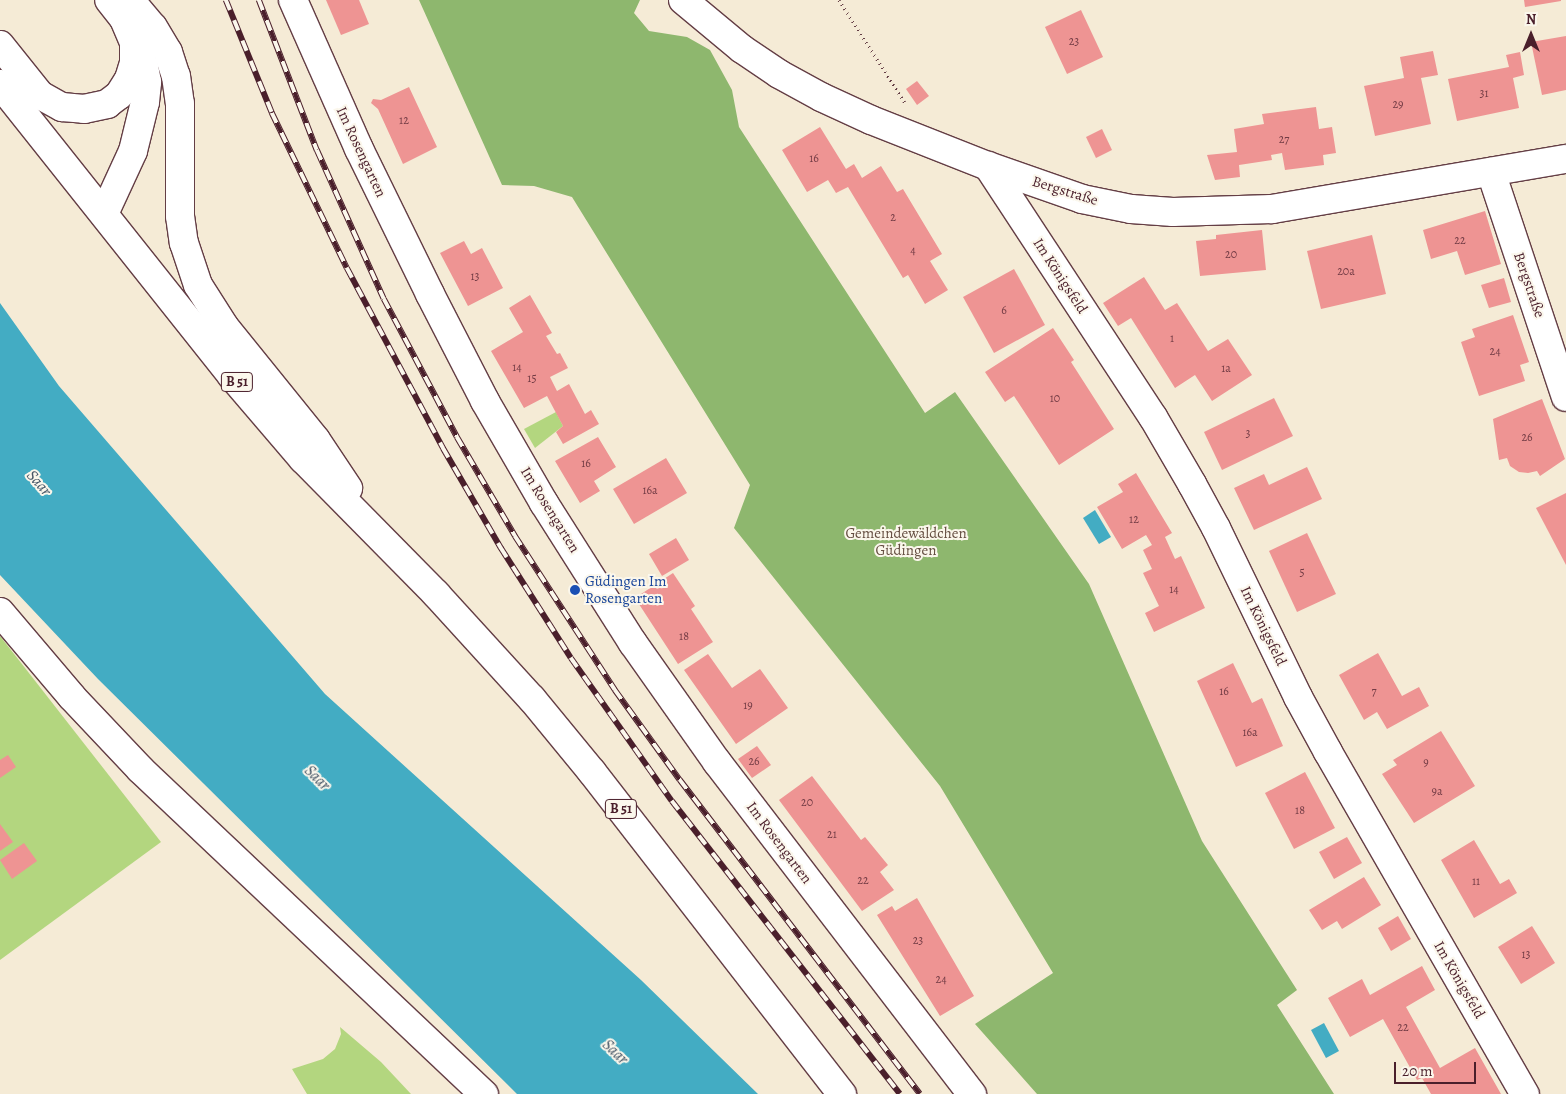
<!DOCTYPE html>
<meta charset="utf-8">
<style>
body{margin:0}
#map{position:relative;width:1566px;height:1094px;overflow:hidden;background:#f5ebd6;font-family:Alegreya,serif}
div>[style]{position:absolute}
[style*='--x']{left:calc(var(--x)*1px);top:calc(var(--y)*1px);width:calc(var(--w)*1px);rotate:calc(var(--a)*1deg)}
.green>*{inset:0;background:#b3d67f}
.forest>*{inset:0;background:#8eb76e}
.water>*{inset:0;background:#43acc3}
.building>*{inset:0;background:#ee9493}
.path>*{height:3px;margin-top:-1.5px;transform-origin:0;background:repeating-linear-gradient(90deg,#643e45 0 1px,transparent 0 5px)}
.roads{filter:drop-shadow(1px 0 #643e45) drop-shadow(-1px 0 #643e45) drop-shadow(0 1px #643e45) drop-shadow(0 -1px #643e45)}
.minor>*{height:28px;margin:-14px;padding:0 14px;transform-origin:14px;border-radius:14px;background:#fff}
.major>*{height:28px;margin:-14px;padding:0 14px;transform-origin:14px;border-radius:14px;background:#fff}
.rail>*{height:5.5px;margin-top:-2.75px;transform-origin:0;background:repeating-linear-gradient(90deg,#fbf7ec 0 11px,#4a1f2b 0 22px);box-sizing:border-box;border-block:1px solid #4a1f2b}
.dots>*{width:14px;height:14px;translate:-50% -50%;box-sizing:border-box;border:2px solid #fbf7ec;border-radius:50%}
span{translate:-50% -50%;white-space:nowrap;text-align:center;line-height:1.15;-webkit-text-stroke:4px #fbf7ec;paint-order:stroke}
.number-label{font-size:12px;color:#733c45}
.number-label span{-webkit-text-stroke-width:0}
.shield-label span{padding:1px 4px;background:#fbf7ec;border:1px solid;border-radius:4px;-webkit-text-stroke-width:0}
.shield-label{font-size:14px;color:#4a1f2b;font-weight:700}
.street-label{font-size:15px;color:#4a1f2b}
.park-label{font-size:15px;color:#644d40}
.transit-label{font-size:15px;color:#164399}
.left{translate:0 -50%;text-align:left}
.water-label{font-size:16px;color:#475768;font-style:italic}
.north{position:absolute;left:1506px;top:10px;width:50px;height:50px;-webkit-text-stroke:4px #fbf7ec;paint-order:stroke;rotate:0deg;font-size:14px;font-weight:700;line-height:20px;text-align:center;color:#4a1f2b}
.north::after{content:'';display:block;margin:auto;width:18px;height:22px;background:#4a1f2b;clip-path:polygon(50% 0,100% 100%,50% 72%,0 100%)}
.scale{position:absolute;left:1394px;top:1062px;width:82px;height:22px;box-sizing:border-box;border:2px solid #4a1f2b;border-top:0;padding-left:6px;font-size:15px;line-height:18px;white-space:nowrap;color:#4a1f2b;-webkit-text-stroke:4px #fbf7ec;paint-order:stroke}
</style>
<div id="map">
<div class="green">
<i style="clip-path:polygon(556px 412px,563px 426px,535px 448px,524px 429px)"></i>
<i style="clip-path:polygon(0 636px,161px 842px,0 960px)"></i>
<i style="clip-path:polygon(340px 1027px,381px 1062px,411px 1094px,307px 1094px,292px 1069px,323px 1059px,335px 1049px,341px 1034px)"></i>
</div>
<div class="forest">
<i style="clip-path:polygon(419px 0,640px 0,634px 13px,649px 31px,687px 37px,710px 50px,732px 90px,739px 127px,925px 413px,955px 392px,1089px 584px,1202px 841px,1297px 990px,1277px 1005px,1334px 1094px,1037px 1094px,975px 1024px,1053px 973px,940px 786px,734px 528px,750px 485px,572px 197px,534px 186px,502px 185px)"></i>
</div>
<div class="water">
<i style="clip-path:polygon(0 303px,59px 386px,325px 694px,641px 980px,758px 1094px,517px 1094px,98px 679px,0 575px)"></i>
<i style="clip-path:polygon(1095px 510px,1111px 537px,1099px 544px,1083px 518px)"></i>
<i style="clip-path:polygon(1324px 1023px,1339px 1051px,1326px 1058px,1311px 1030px)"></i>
</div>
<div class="building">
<i style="clip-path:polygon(326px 0,359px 0,369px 24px,341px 35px)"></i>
<i style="clip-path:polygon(1524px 0,1561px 0,1561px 1px,1525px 7px)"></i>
<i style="clip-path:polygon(1081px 10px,1103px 57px,1067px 74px,1045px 27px)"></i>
<i style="clip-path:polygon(1566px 36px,1566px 90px,1542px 95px,1531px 42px)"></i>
<i style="clip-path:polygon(1433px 51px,1438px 75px,1421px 78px,1431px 124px,1375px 136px,1364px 86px,1404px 78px,1400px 57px)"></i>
<i style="clip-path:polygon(1520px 52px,1524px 75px,1513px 78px,1519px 108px,1457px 121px,1448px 79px,1509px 67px,1506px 55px)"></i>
<i style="clip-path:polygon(917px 81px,929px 96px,917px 105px,906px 89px)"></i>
<i style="clip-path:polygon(409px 87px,437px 147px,403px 164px,378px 109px,371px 103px,373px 99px,381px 100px)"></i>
<i style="clip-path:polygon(1316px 107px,1319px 129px,1332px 127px,1336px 153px,1323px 155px,1324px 165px,1285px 170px,1282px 153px,1271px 155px,1272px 160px,1239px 165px,1240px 177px,1215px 180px,1207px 155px,1237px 152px,1234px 129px,1264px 124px,1262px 114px)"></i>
<i style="clip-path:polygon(820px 127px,846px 169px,854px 164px,862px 178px,881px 166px,897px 192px,903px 189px,942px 254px,930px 261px,948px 290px,925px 304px,908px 275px,903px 278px,848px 187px,836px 193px,828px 180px,807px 192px,782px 150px)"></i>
<i style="clip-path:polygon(1102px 129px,1112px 150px,1096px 158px,1086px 137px)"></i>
<i style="clip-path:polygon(1485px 211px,1501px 264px,1465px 275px,1457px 251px,1431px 259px,1423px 230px)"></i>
<i style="clip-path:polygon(1262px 230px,1266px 270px,1200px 276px,1196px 241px,1216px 239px,1216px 235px)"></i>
<i style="clip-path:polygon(1372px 235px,1386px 294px,1321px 309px,1307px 251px)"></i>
<i style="clip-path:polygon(464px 241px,471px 254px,482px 248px,503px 288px,468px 306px,440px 253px)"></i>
<i style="clip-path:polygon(1014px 269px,1045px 325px,994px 353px,963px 297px)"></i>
<i style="clip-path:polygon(1144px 277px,1165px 310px,1177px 303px,1208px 351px,1228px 339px,1252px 375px,1212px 401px,1195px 375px,1175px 388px,1131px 318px,1118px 326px,1103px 303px)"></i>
<i style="clip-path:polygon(1504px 278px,1511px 302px,1489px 308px,1481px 285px)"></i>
<i style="clip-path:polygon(530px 295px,552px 333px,546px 336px,557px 354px,560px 353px,568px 368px,550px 377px,557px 391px,569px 384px,585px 414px,591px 410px,599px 424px,563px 444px,556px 432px,563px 426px,547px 396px,524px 408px,491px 351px,523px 332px,509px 308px)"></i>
<i style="clip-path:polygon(1513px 315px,1529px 362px,1520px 365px,1525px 381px,1479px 396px,1461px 342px,1475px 337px,1472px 329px)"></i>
<i style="clip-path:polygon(1053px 328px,1074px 360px,1071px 362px,1114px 429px,1059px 465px,1014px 396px,1005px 402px,985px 372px)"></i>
<i style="clip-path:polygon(1274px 398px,1293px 436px,1222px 470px,1204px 432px)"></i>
<i style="clip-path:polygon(1542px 399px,1565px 459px,1540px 476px,1537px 471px,1528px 473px,1519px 472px,1510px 466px,1507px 458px,1499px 460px,1493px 419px)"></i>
<i style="clip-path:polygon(598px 437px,616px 467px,594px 481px,600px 491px,580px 503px,555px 461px)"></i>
<i style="clip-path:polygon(666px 458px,687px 493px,634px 524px,613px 489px)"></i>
<i style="clip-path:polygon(1307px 467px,1322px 499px,1254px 530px,1234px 488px,1264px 474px,1269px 485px)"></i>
<i style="clip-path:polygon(1136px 473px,1172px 533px,1165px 537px,1175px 559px,1181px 556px,1205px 608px,1154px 632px,1145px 613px,1159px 606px,1143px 573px,1152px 569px,1143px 550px,1152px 545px,1146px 535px,1122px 549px,1097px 507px,1123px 492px,1118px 484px)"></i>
<i style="clip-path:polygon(1566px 493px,1566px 565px,1536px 508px)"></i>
<i style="clip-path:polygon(1307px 533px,1336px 594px,1297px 612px,1269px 551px)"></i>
<i style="clip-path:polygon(676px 538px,689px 560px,662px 576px,649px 554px)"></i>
<i style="clip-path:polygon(673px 573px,695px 606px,691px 609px,713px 642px,678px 664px,635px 598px)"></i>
<i style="clip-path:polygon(1378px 653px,1402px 696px,1419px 687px,1429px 706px,1387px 729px,1377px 712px,1364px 720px,1339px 675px)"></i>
<i style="clip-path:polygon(708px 654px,732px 688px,760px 669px,788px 708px,736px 744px,684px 670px)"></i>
<i style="clip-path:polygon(1233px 663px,1252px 703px,1262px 698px,1283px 746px,1236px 767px,1197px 681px)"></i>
<i style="clip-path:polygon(1441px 731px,1475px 786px,1414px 823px,1382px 774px,1397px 765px,1393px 760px)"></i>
<i style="clip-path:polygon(757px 746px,771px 765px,752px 778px,738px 759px)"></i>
<i style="clip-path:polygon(8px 755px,16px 767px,0 778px,0 760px)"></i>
<i style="clip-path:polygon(1305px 772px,1335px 828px,1294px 849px,1265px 793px)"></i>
<i style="clip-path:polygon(812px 776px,861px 840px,865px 837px,888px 865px,880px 872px,894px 890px,862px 911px,779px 800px)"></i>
<i style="clip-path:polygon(0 824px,13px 842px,0 851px)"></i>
<i style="clip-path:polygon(1347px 837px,1362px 863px,1334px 879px,1319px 852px)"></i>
<i style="clip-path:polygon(1474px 840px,1500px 884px,1509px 879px,1517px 893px,1474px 918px,1441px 860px)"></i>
<i style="clip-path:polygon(24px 843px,37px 861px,12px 879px,0 860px)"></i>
<i style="clip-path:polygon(1364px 877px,1381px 905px,1342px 929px,1337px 921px,1322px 930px,1309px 910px)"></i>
<i style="clip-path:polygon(917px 898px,974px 996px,940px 1016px,877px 915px,892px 906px,895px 911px)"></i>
<i style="clip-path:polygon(1398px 916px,1411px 939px,1391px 951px,1378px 928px)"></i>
<i style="clip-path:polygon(1532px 926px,1555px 963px,1521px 984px,1498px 947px)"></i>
<i style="clip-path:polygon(1422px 966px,1435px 990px,1406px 1007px,1440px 1068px,1475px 1048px,1501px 1094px,1431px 1094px,1422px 1078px,1417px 1080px,1383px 1019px,1350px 1037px,1328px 998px,1362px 979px,1370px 995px)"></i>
</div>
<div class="path">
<i style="--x:839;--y:0;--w:122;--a:57.3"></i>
</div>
<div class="roads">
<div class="minor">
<i style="--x:293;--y:0;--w:163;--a:66.1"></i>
<i style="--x:359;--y:149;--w:161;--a:63.9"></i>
<i style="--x:430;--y:294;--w:120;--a:62.8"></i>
<i style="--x:485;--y:401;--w:118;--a:60"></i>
<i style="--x:544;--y:503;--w:166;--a:57.6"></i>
<i style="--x:633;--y:643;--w:146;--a:54.8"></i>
<i style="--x:717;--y:762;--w:419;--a:52.5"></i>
<i style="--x:683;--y:0;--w:77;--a:39.7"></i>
<i style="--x:742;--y:49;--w:45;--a:34"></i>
<i style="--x:779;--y:74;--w:48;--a:28.7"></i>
<i style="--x:821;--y:97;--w:55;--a:24.7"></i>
<i style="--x:871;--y:120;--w:126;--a:21.5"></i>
<i style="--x:988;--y:166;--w:100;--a:19.3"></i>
<i style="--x:1082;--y:199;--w:50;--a:11.5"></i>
<i style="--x:1131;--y:209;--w:42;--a:4.1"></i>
<i style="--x:1173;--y:212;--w:99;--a:-1.7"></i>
<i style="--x:1272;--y:209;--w:298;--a:-9.7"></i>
<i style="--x:988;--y:166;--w:300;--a:56.7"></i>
<i style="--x:1153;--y:417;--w:78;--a:59.8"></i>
<i style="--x:1192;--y:484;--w:50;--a:61.4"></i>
<i style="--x:1216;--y:528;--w:188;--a:64.1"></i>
<i style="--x:1298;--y:697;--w:63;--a:61.4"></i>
<i style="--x:1328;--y:752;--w:395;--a:60.1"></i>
<i style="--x:1491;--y:172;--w:237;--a:71.6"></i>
<i style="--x:0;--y:612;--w:111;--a:49.7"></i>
<i style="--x:72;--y:697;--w:100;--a:46.6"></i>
<i style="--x:141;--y:770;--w:472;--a:43.4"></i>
</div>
<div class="major">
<i style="--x:130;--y:0;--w:35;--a:50"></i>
<i style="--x:153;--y:27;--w:29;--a:59"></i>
<i style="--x:168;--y:52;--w:25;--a:72"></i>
<i style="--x:176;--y:76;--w:28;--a:82"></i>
<i style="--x:180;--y:104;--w:112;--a:90"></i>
<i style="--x:180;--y:216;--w:27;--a:82"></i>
<i style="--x:184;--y:243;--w:44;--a:71.6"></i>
<i style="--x:198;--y:285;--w:49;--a:57.6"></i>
<i style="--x:224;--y:326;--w:146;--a:51.1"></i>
<i style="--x:316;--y:440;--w:58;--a:56.3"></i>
<i style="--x:0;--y:45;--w:64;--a:51.3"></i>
<i style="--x:40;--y:95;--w:25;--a:29"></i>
<i style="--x:62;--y:107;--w:22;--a:5"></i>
<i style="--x:84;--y:109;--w:24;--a:-12"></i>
<i style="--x:107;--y:104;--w:15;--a:-37"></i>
<i style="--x:119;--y:95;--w:19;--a:-58"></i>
<i style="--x:129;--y:79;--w:17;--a:-73"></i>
<i style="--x:134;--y:63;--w:17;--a:-90"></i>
<i style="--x:0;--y:84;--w:373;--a:51.5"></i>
<i style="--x:232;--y:376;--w:109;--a:49.5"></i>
<i style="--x:303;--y:459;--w:190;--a:45.4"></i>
<i style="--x:436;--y:594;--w:142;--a:47.6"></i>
<i style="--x:532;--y:699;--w:94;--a:50.6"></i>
<i style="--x:592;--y:772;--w:408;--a:52.2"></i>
<i style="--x:104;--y:214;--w:69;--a:-65.3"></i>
<i style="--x:133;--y:151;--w:50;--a:-76.2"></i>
<i style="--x:145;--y:102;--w:20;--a:-84"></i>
<i style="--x:147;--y:82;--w:16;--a:-101"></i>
<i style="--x:144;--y:66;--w:51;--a:-113.1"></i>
<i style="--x:124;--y:19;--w:24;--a:-128"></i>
</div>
</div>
<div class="rail">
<i style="--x:226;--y:0;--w:122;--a:67.8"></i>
<i style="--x:272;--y:113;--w:172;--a:64.2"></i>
<i style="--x:347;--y:268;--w:204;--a:61.9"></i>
<i style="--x:443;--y:448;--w:116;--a:59.9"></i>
<i style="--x:501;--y:548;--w:130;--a:57.5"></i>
<i style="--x:571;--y:658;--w:175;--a:54.8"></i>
<i style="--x:672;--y:801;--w:371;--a:52.1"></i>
<i style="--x:259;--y:0;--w:161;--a:68.9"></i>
<i style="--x:317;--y:150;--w:163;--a:65.8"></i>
<i style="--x:384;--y:299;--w:156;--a:62.1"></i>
<i style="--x:457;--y:437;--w:115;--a:59.6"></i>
<i style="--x:515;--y:536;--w:184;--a:57"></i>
<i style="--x:615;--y:690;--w:111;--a:54.2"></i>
<i style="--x:680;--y:780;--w:395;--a:52.6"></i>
</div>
<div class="dots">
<i style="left:575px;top:590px;background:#1a4fb4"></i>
</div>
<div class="number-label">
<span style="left:1074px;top:42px">23</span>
<span style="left:1484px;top:94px">31</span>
<span style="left:1398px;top:105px">29</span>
<span style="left:404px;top:121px">12</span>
<span style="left:1284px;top:140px">27</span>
<span style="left:814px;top:159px">16</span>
<span style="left:893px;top:218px">2</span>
<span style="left:1460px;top:241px">22</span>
<span style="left:913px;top:251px">4</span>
<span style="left:1231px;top:255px">20</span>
<span style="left:1346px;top:272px">20a</span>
<span style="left:475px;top:277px">13</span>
<span style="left:1004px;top:311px">6</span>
<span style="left:1172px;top:339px">1</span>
<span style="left:1495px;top:352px">24</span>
<span style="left:517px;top:368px">14</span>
<span style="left:1226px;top:369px">1a</span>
<span style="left:532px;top:379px">15</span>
<span style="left:1055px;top:399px">10</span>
<span style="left:1248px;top:434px">3</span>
<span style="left:1527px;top:438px">26</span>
<span style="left:586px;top:464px">16</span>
<span style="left:650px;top:491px">16a</span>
<span style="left:1134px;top:520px">12</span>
<span style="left:1302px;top:573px">5</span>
<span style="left:1174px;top:590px">14</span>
<span style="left:684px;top:637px">18</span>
<span style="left:1224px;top:692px">16</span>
<span style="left:1374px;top:692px">7</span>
<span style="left:748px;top:706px">19</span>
<span style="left:1250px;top:733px">16a</span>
<span style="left:754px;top:762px">26</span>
<span style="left:1426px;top:763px">9</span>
<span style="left:1437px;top:792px">9a</span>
<span style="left:807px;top:803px">20</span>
<span style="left:1300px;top:811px">18</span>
<span style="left:832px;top:835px">21</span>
<span style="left:863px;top:881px">22</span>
<span style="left:1476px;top:882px">11</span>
<span style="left:918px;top:941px">23</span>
<span style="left:1526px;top:955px">13</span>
<span style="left:941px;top:980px">24</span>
<span style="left:1403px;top:1028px">22</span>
</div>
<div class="shield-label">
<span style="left:237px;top:382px">B 51</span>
<span style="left:621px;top:809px">B 51</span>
</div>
<div class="street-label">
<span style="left:361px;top:152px;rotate:65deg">Im Rosengarten</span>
<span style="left:1065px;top:191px;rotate:17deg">Bergstraße</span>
<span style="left:1060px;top:276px;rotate:57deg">Im Königsfeld</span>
<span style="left:1529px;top:285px;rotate:71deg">Bergstraße</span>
<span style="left:550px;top:510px;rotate:58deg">Im Rosengarten</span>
<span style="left:1263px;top:626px;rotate:64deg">Im Königsfeld</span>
<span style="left:779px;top:843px;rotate:53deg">Im Rosengarten</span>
<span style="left:1459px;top:980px;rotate:60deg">Im Königsfeld</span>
</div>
<div class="park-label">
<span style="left:906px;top:542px">Gemeindewäldchen<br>Güdingen</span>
</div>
<div class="transit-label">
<span class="left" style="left:585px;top:590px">Güdingen Im<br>Rosengarten</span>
</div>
<div class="water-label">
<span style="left:39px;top:483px;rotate:48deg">Saar</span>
<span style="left:317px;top:778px;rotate:45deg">Saar</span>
<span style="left:615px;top:1052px;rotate:44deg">Saar</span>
</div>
<div class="north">N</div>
<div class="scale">20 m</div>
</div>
